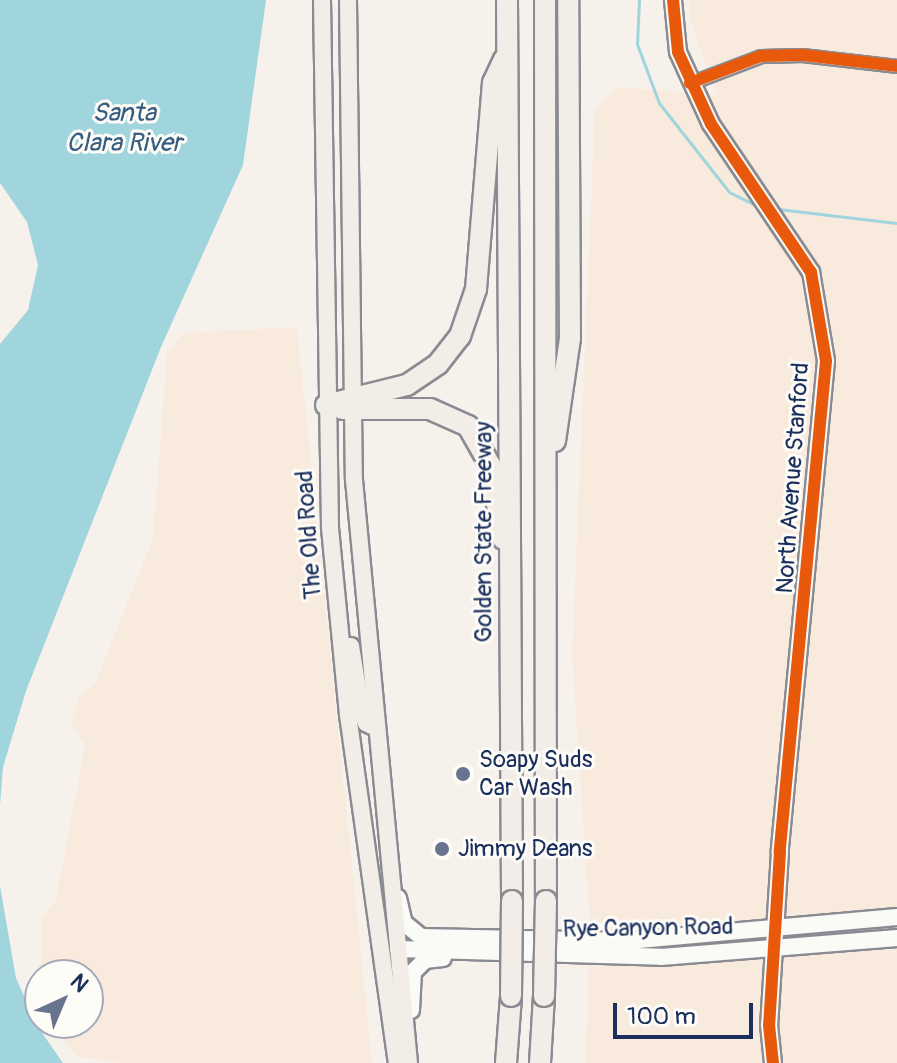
<!DOCTYPE html>
<style>
body{margin:0}
#map{position:relative;width:897px;height:1063px;overflow:hidden;background:#f7f1ec;font-family:Pangolin,sans-serif}
div>[style]{position:absolute}
[style*='--x']{left:calc(var(--x)*1px);top:calc(var(--y)*1px);width:calc(var(--w)*1px);rotate:calc(var(--a)*1deg)}
.built>*{inset:0;background:#f9eade}
.water>*{inset:0;background:#a0d5dd}
.stream>*{height:3px;margin:-1.5px;padding:0 1.5px;transform-origin:1.5px;border-radius:1.5px;background:#a0d5dd}
.roads{filter:drop-shadow(2px 0 #8a8b92) drop-shadow(-2px 0 #8a8b92) drop-shadow(0 2px #8a8b92) drop-shadow(0 -2px #8a8b92)}
.street>*{height:11px;margin:-5.5px;padding:0 5.5px;transform-origin:5.5px;border-radius:5.5px;background:#fafaf7}
.secondary>*{height:16px;margin:-8px;padding:0 8px;transform-origin:8px;border-radius:8px;background:#fafaf7}
.primary>*{height:16px;margin:-8px;padding:0 8px;transform-origin:8px;border-radius:8px;background:#f2ede6}
.highway>*{height:20px;margin:-10px;padding:0 10px;transform-origin:10px;border-radius:10px;background:#f2ede6}
.bridges{filter:drop-shadow(2px 0 #8a8b92) drop-shadow(-2px 0 #8a8b92) drop-shadow(0 2px #8a8b92) drop-shadow(0 -2px #8a8b92)}
.highway-bridge>*{height:20px;margin:-10px;padding:0 10px;transform-origin:10px;border-radius:10px;background:#f2ede6}
.cycleway>*{height:12px;margin:-6px;padding:0 6px;transform-origin:6px;border-radius:6px;background:#e8590c}
.dots>*{width:22px;height:22px;translate:-50% -50%;box-sizing:border-box;border:4px solid #fdfcf7;border-radius:50%}
span{translate:-50% -50%;white-space:nowrap;text-align:center;line-height:1.15;-webkit-text-stroke:6px #fdfcf7;paint-order:stroke}
.street-label{font-size:24px;color:#1b2f5e}
.poi-label{font-size:24px;color:#1b2f5e}
.left{translate:0 -50%;text-align:left}
.water-label{font-size:26px;color:#385d82;font-style:italic}
.north{position:absolute;left:24px;top:959px;width:80px;height:80px;box-sizing:border-box;background:#fdfcf7;border:2px solid #a3aaba;border-radius:50%;rotate:44deg;font-size:22px;font-weight:700;line-height:32px;text-align:center;color:#1b2f5e}
.north::after{content:'';display:block;margin:auto;width:28px;height:36px;background:#687390;clip-path:polygon(50% 0,100% 100%,50% 72%,0 100%)}
.scale{position:absolute;left:613px;top:1003px;width:140px;height:36px;box-sizing:border-box;border:4px solid #1b2f5e;border-top:0;padding-left:10px;font-size:24px;line-height:28px;white-space:nowrap;color:#1b2f5e;-webkit-text-stroke:6px #fdfcf7;paint-order:stroke}
</style>
<div id="map">
<div class="built">
<i style="clip-path:polygon(689px 0,897px 0,897px 1063px,586px 1063px,590px 924px,572px 656px,595px 109px,617px 87px,717px 95px,689px 16px)"></i>
<i style="clip-path:polygon(297px 327px,372px 1063px,120px 1063px,76px 1056px,51px 1023px,88px 1023px,88px 975px,41px 975px,42px 917px,56px 900px,85px 746px,71px 722px,79px 695px,95px 684px,153px 538px,167px 354px,184px 333px)"></i>
</div>
<div class="water">
<i style="clip-path:polygon(0 0,266px 0,243px 165px,161px 347px,26px 691px,3px 767px,0 805px,0 344px,28px 310px,38px 265px,27px 222px,0 183px)"></i>
<i style="clip-path:polygon(0 886px,16px 978px,38px 1027px,63px 1063px,0 1063px)"></i>
</div>
<div class="stream">
<i style="--x:639;--y:0;--w:44;--a:92.6"></i>
<i style="--x:637;--y:44;--w:63;--a:69.6"></i>
<i style="--x:659;--y:103;--w:113;--a:51.8"></i>
<i style="--x:729;--y:192;--w:32;--a:26"></i>
<i style="--x:778;--y:209;--w:120;--a:6.7"></i>
</div>
<div class="roads">
<div class="street">
<i style="--x:690;--y:83;--w:76;--a:-20.8"></i>
<i style="--x:761;--y:56;--w:41;--a:-1.4"></i>
<i style="--x:802;--y:55;--w:96;--a:6.6"></i>
</div>
<div class="secondary">
<i style="--x:673;--y:0;--w:52;--a:84.5"></i>
<i style="--x:678;--y:52;--w:79;--a:65.4"></i>
<i style="--x:711;--y:124;--w:179;--a:56"></i>
<i style="--x:811;--y:272;--w:90;--a:80.4"></i>
<i style="--x:826;--y:361;--w:493;--a:95.4"></i>
<i style="--x:780;--y:852;--w:173;--a:93.6"></i>
<i style="--x:769;--y:1025;--w:38;--a:84"></i>
<i style="--x:398;--y:898;--w:26;--a:77"></i>
<i style="--x:404;--y:923;--w:22;--a:39"></i>
<i style="--x:421;--y:937;--w:206;--a:1.1"></i>
<i style="--x:627;--y:941;--w:271;--a:-5.1"></i>
<i style="--x:398;--y:949;--w:263;--a:1.7"></i>
<i style="--x:661;--y:957;--w:237;--a:-4.6"></i>
<i style="--x:411;--y:1010;--w:38;--a:-87"></i>
<i style="--x:413;--y:972;--w:17;--a:-45"></i>
<i style="--x:425;--y:960;--w:18;--a:-6"></i>
</div>
<div class="primary">
<i style="--x:322;--y:0;--w:528;--a:89.13"></i>
<i style="--x:330;--y:528;--w:188;--a:84.5"></i>
<i style="--x:348;--y:715;--w:351;--a:82"></i>
<i style="--x:348;--y:0;--w:480;--a:89.3"></i>
<i style="--x:354;--y:480;--w:586;--a:84.61"></i>
<i style="--x:351;--y:646;--w:69;--a:80.8"></i>
<i style="--x:362;--y:714;--w:10;--a:66"></i>
<i style="--x:366;--y:723;--w:11;--a:27"></i>
</div>
<div class="highway">
<i style="--x:507;--y:0;--w:901;--a:89.68"></i>
<i style="--x:545;--y:0;--w:901;--a:89.94"></i>
<i style="--x:326;--y:405;--w:83;--a:-13.9"></i>
<i style="--x:407;--y:385;--w:37;--a:-34"></i>
<i style="--x:438;--y:364;--w:36;--a:-52"></i>
<i style="--x:460;--y:336;--w:50;--a:-71.2"></i>
<i style="--x:476;--y:289;--w:207;--a:-85.3"></i>
<i style="--x:493;--y:83;--w:26;--a:-65"></i>
<i style="--x:342;--y:409;--w:88;--a:0"></i>
<i style="--x:430;--y:409;--w:42;--a:24.1"></i>
<i style="--x:468;--y:426;--w:45;--a:60.6"></i>
<i style="--x:490;--y:465;--w:75;--a:80"></i>
<i style="--x:555;--y:441;--w:104;--a:-81.7"></i>
<i style="--x:570;--y:338;--w:338;--a:-90.3"></i>
<i style="--x:506;--y:1063;--w:67;--a:-85.7"></i>
<i style="--x:540;--y:1063;--w:67;--a:-86.6"></i>
</div>
</div>
<div class="bridges">
<div class="highway-bridge">
<i style="--x:511;--y:996;--w:95;--a:-89.4"></i>
<i style="--x:544;--y:996;--w:95;--a:-88.8"></i>
</div>
</div>
<div class="cycleway">
<i style="--x:673;--y:0;--w:52;--a:84.5"></i>
<i style="--x:678;--y:52;--w:79;--a:65.4"></i>
<i style="--x:711;--y:124;--w:179;--a:56"></i>
<i style="--x:811;--y:272;--w:90;--a:80.4"></i>
<i style="--x:826;--y:361;--w:493;--a:95.4"></i>
<i style="--x:780;--y:852;--w:173;--a:93.6"></i>
<i style="--x:769;--y:1025;--w:38;--a:84"></i>
<i style="--x:690;--y:83;--w:76;--a:-20.8"></i>
<i style="--x:761;--y:56;--w:41;--a:-1.4"></i>
<i style="--x:802;--y:55;--w:96;--a:6.6"></i>
</div>
<div class="dots">
<i style="left:463px;top:774px;background:#687390"></i>
<i style="left:442px;top:849px;background:#687390"></i>
</div>
<div class="street-label">
<span style="left:793px;top:478px;rotate:-86deg">North Avenue Stanford</span>
<span style="left:484px;top:532px;rotate:-90deg">Golden State Freeway</span>
<span style="left:309px;top:535px;rotate:-94deg">The Old Road</span>
<span style="left:648px;top:928px;rotate:-1deg">Rye Canyon Road</span>
</div>
<div class="poi-label">
<span class="left" style="left:479px;top:774px">Soapy Suds<br>Car Wash</span>
<span class="left" style="left:458px;top:849px">Jimmy Deans</span>
</div>
<div class="water-label">
<span style="left:124px;top:129px">Santa<br>Clara River</span>
</div>
<div class="north">N</div>
<div class="scale">100 m</div>
</div>
